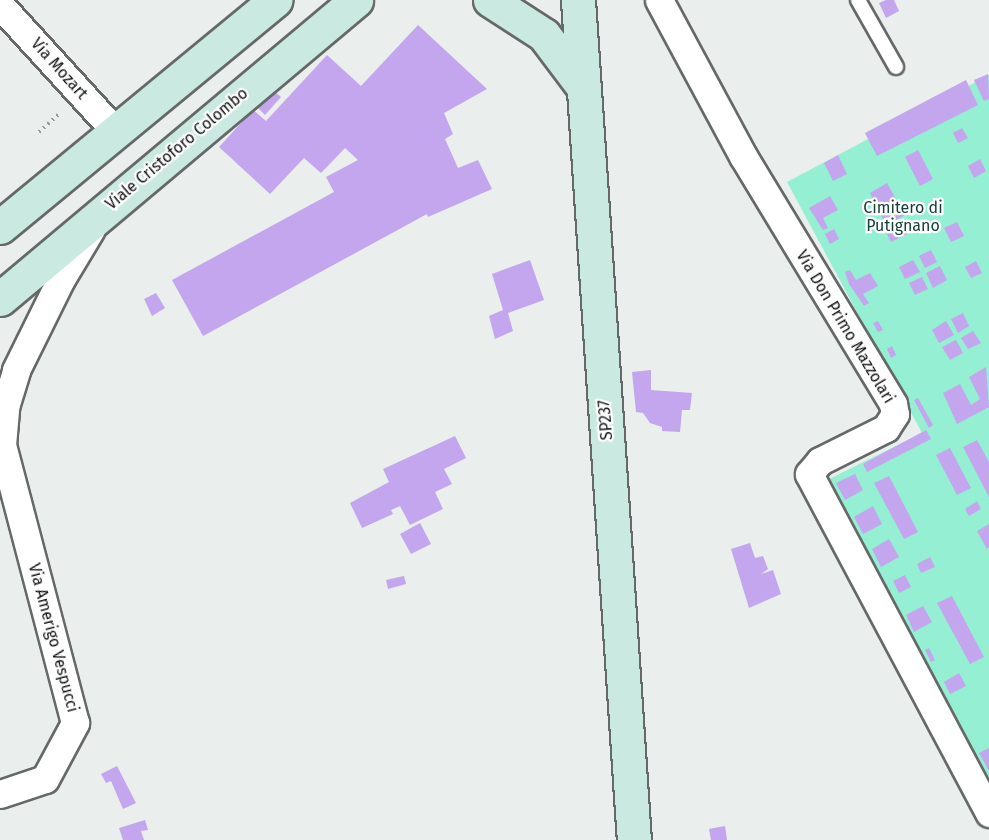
<!DOCTYPE html>
<style>
body{margin:0}
#map{position:relative;width:989px;height:840px;overflow:hidden;background:#eaeeec;font-family:"Fira Sans",sans-serif}
div>[style]{position:absolute}
[style*='--x']{left:calc(var(--x)*1px);top:calc(var(--y)*1px);width:calc(var(--w)*1px);rotate:calc(var(--a)*1deg)}
.green>*{inset:0;background:#95efd2}
.building>*{inset:0;background:#c3a6ed}
.path>*{height:4px;margin-top:-2px;transform-origin:0;background:repeating-linear-gradient(90deg,#959896 0 1.5px,transparent 0 6px)}
.roads{filter:drop-shadow(2px 0 #656967) drop-shadow(-2px 0 #656967) drop-shadow(0 2px #656967) drop-shadow(0 -2px #656967)}
.service>*{height:14px;margin:-7px;padding:0 7px;transform-origin:7px;border-radius:7px;background:#fff}
.minor>*{height:27px;margin:-13.5px;padding:0 13.5px;transform-origin:13.5px;border-radius:13.5px;background:#fff}
.secondary>*{height:33px;margin:-16.5px;padding:0 16.5px;transform-origin:16.5px;border-radius:16.5px;background:#cae9e1}
span{translate:-50% -50%;white-space:nowrap;text-align:center;line-height:1.15;-webkit-text-stroke:4.5px #fff;paint-order:stroke}
.street-label{font-size:16px;color:#0f1010}
.park-label{font-size:16px;color:#134034}
</style>
<div id="map">
<div class="green">
<i style="clip-path:polygon(989px 75px,989px 791px,823px 482px,922px 433px,787px 182px)"></i>
</div>
<div class="building">
<i style="clip-path:polygon(886px 0,894px 0,899px 11px,886px 18px,879px 3px)"></i>
<i style="clip-path:polygon(418px 25px,487px 89px,444px 113px,453px 134px,445px 139px,458px 168px,478px 160px,492px 189px,428px 217px,427px 214px,203px 336px,172px 280px,334px 192px,326px 177px,358px 160px,345px 148px,321px 173px,304px 158px,270px 194px,219px 147px,253px 110px,266px 121px,327px 55px,361px 86px)"></i>
<i style="clip-path:polygon(988px 74px,989px 99px,984px 101px,974px 80px)"></i>
<i style="clip-path:polygon(966px 80px,978px 105px,877px 156px,865px 133px)"></i>
<i style="clip-path:polygon(273px 90px,281px 97px,265px 115px,257px 107px)"></i>
<i style="clip-path:polygon(962px 128px,968px 138px,958px 143px,953px 133px)"></i>
<i style="clip-path:polygon(918px 150px,933px 179px,920px 186px,905px 157px)"></i>
<i style="clip-path:polygon(838px 155px,847px 174px,833px 181px,824px 163px)"></i>
<i style="clip-path:polygon(980px 159px,986px 171px,974px 178px,968px 166px)"></i>
<i style="clip-path:polygon(887px 183px,905px 215px,886px 225px,870px 193px)"></i>
<i style="clip-path:polygon(830px 196px,838px 210px,823px 218px,828px 228px,823px 230px,809px 208px)"></i>
<i style="clip-path:polygon(912px 220px,917px 229px,891px 242px,887px 234px)"></i>
<i style="clip-path:polygon(957px 222px,964px 236px,951px 242px,944px 228px)"></i>
<i style="clip-path:polygon(834px 229px,839px 239px,830px 244px,825px 234px)"></i>
<i style="clip-path:polygon(931px 250px,937px 262px,925px 268px,919px 256px)"></i>
<i style="clip-path:polygon(530px 260px,544px 300px,508px 313px,513px 331px,495px 339px,489px 316px,503px 310px,492px 274px)"></i>
<i style="clip-path:polygon(913px 260px,920px 272px,905px 279px,899px 267px)"></i>
<i style="clip-path:polygon(976px 261px,982px 273px,971px 278px,965px 267px)"></i>
<i style="clip-path:polygon(940px 266px,947px 280px,933px 288px,926px 273px)"></i>
<i style="clip-path:polygon(850px 270px,856px 280px,870px 273px,878px 286px,863px 294px,869px 303px,864px 306px,849px 284px,845px 272px)"></i>
<i style="clip-path:polygon(922px 277px,928px 289px,915px 295px,909px 283px)"></i>
<i style="clip-path:polygon(156px 293px,165px 308px,152px 316px,144px 299px)"></i>
<i style="clip-path:polygon(963px 313px,969px 326px,958px 333px,951px 319px)"></i>
<i style="clip-path:polygon(878px 321px,883px 330px,878px 332px,873px 323px)"></i>
<i style="clip-path:polygon(946px 321px,954px 335px,939px 343px,932px 330px)"></i>
<i style="clip-path:polygon(973px 331px,981px 343px,968px 349px,961px 338px)"></i>
<i style="clip-path:polygon(956px 340px,963px 353px,950px 360px,942px 347px)"></i>
<i style="clip-path:polygon(892px 346px,896px 355px,891px 358px,887px 349px)"></i>
<i style="clip-path:polygon(986px 367px,989px 407px,957px 424px,943px 393px,960px 384px,971px 405px,980px 399px,969px 377px)"></i>
<i style="clip-path:polygon(651px 370px,651px 390px,692px 393px,690px 410px,682px 410px,680px 432px,662px 431px,662px 427px,650px 423px,643px 413px,636px 412px,632px 372px)"></i>
<i style="clip-path:polygon(918px 398px,933px 425px,929px 428px,914px 400px)"></i>
<i style="clip-path:polygon(926px 430px,931px 439px,867px 472px,863px 464px)"></i>
<i style="clip-path:polygon(455px 436px,466px 458px,444px 469px,452px 484px,435px 492px,443px 509px,410px 525px,400px 506px,391px 510px,393px 514px,362px 528px,350px 503px,389px 482px,383px 469px)"></i>
<i style="clip-path:polygon(977px 440px,989px 462px,989px 497px,963px 447px)"></i>
<i style="clip-path:polygon(950px 448px,971px 488px,957px 495px,936px 455px)"></i>
<i style="clip-path:polygon(855px 474px,863px 490px,845px 500px,836px 483px)"></i>
<i style="clip-path:polygon(889px 476px,918px 532px,904px 539px,874px 483px)"></i>
<i style="clip-path:polygon(977px 501px,981px 509px,969px 516px,965px 509px)"></i>
<i style="clip-path:polygon(873px 506px,882px 524px,863px 534px,854px 517px)"></i>
<i style="clip-path:polygon(420px 523px,431px 544px,411px 554px,400px 534px)"></i>
<i style="clip-path:polygon(989px 524px,989px 547px,987px 549px,977px 531px)"></i>
<i style="clip-path:polygon(889px 539px,899px 557px,881px 567px,872px 549px)"></i>
<i style="clip-path:polygon(750px 543px,755px 558px,763px 556px,768px 569px,761px 574px,773px 570px,781px 594px,749px 608px,731px 549px)"></i>
<i style="clip-path:polygon(930px 557px,935px 567px,921px 573px,917px 564px)"></i>
<i style="clip-path:polygon(905px 575px,911px 587px,899px 593px,893px 581px)"></i>
<i style="clip-path:polygon(404px 576px,406px 584px,388px 589px,386px 580px)"></i>
<i style="clip-path:polygon(952px 596px,984px 657px,970px 664px,937px 603px)"></i>
<i style="clip-path:polygon(923px 606px,932px 622px,914px 632px,906px 615px)"></i>
<i style="clip-path:polygon(929px 648px,935px 660px,931px 662px,925px 650px)"></i>
<i style="clip-path:polygon(959px 673px,966px 686px,950px 694px,944px 682px)"></i>
<i style="clip-path:polygon(989px 748px,989px 771px,979px 753px)"></i>
<i style="clip-path:polygon(117px 766px,136px 803px,123px 809px,111px 781px,106px 783px,101px 774px)"></i>
<i style="clip-path:polygon(145px 820px,148px 830px,141px 831px,144px 840px,123px 840px,119px 828px)"></i>
<i style="clip-path:polygon(725px 826px,727px 840px,711px 840px,709px 829px)"></i>
</div>
<div class="path">
<i style="--x:39;--y:132;--w:30;--a:-42"></i>
</div>
<div class="roads">
<div class="service">
<i style="--x:858;--y:0;--w:77;--a:60.4"></i>
</div>
<div class="minor">
<i style="--x:659;--y:0;--w:177;--a:61.7"></i>
<i style="--x:743;--y:156;--w:290;--a:58.8"></i>
<i style="--x:893;--y:404;--w:10;--a:79"></i>
<i style="--x:895;--y:414;--w:17;--a:123"></i>
<i style="--x:886;--y:428;--w:74;--a:153.4"></i>
<i style="--x:820;--y:461;--w:17;--a:130"></i>
<i style="--x:809;--y:474;--w:384;--a:62"></i>
<i style="--x:0;--y:5;--w:173;--a:47.6"></i>
<i style="--x:0;--y:794;--w:47;--a:-18.4"></i>
<i style="--x:45;--y:779;--w:64;--a:-61.8"></i>
<i style="--x:75;--y:723;--w:287;--a:-104.7"></i>
<i style="--x:2;--y:445;--w:38;--a:-85"></i>
<i style="--x:5;--y:407;--w:39;--a:-73"></i>
<i style="--x:16;--y:370;--w:102;--a:-63.7"></i>
<i style="--x:61;--y:279;--w:58;--a:-59"></i>
</div>
<div class="secondary">
<i style="--x:490;--y:0;--w:64;--a:32.9"></i>
<i style="--x:544;--y:35;--w:66;--a:53"></i>
<i style="--x:578;--y:0;--w:842;--a:86.19"></i>
<i style="--x:0;--y:227;--w:357;--a:-39.5"></i>
<i style="--x:0;--y:299;--w:465;--a:-40"></i>
</div>
</div>
<div class="street-label">
<span style="left:59px;top:69px;rotate:48deg">Via Mozart</span>
<span style="left:177px;top:149px;rotate:-40deg">Viale Cristoforo Colombo</span>
<span style="left:845px;top:327px;rotate:59deg">Via Don Primo Mazzolari</span>
<span style="left:606px;top:420px;rotate:-94deg">SP237</span>
<span style="left:53px;top:638px;rotate:75deg">Via Amerigo Vespucci</span>
</div>
<div class="park-label">
<span style="left:903px;top:217px">Cimitero di<br>Putignano</span>
</div>
</div>
